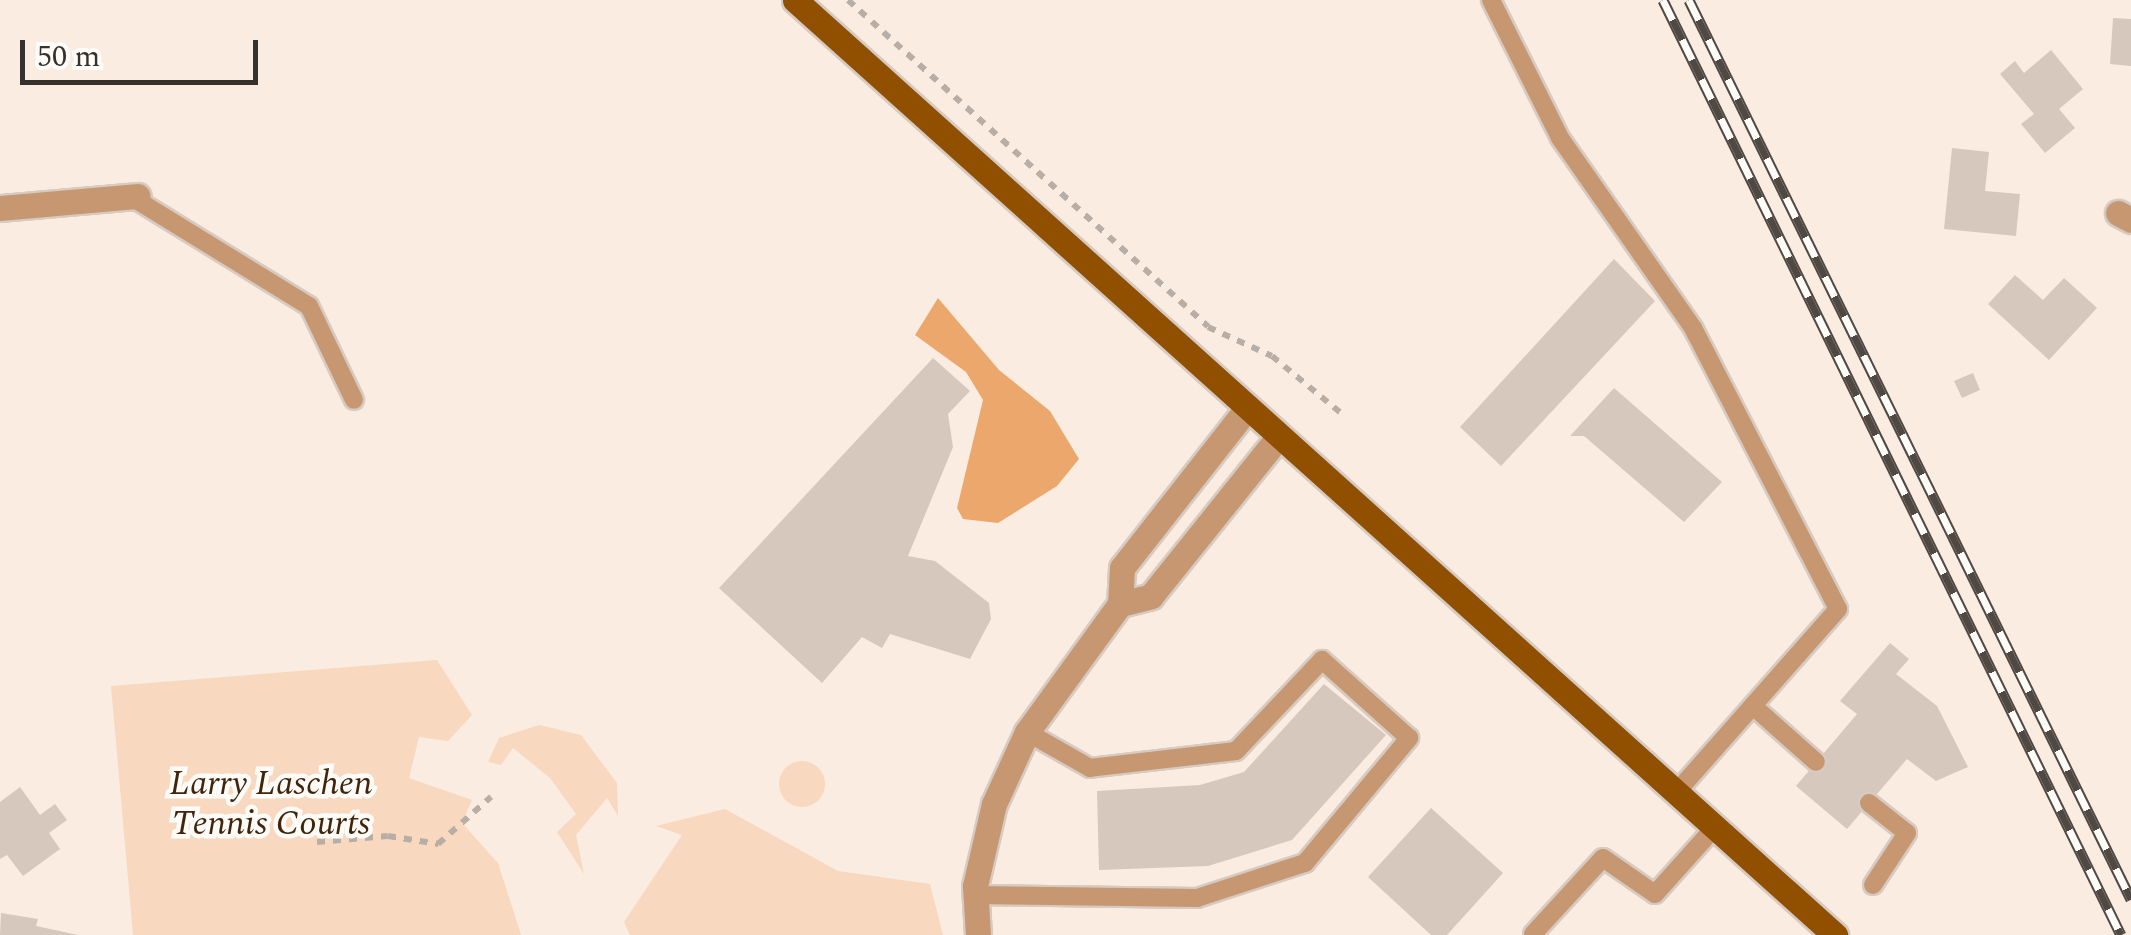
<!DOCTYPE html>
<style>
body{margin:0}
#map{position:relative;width:2131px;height:935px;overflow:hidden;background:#faece1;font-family:Spectral,serif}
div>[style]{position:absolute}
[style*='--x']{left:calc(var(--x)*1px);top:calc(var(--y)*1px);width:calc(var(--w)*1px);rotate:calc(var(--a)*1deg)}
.green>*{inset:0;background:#f8d8be}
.round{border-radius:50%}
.water>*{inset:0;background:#eca76c}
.building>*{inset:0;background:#d6c8bd}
.path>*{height:6px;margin-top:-3px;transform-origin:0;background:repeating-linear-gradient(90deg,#b9aea5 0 8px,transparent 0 16px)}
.roads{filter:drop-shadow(2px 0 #d7cac1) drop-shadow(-2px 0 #d7cac1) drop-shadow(0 2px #d7cac1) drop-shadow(0 -2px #d7cac1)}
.lane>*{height:18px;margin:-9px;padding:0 9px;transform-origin:9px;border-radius:9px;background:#c69770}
.street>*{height:25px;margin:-12.5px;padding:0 12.5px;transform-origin:12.5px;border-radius:12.5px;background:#c69770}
.primary>*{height:25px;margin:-12.5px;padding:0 12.5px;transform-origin:12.5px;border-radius:12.5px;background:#915000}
.rail>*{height:11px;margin-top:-5.5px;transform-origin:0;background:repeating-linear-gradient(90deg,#fefcf9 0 22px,#4f4843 0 44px);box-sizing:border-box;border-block:2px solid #4f4843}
span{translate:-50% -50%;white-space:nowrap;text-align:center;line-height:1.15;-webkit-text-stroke:9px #fefcf9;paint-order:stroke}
.park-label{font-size:35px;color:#41250b;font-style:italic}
.scale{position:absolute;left:20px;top:40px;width:238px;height:45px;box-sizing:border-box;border:5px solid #37312d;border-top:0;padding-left:12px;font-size:30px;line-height:35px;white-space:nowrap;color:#37312d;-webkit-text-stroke:8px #fefcf9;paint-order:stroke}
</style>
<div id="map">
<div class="green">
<i style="clip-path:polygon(437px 660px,472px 715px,448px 741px,419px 737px,409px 778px,472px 800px,462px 823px,498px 863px,521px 935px,133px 935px,111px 686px)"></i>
<i style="clip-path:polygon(539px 725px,581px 735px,617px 783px,618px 816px,607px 798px,576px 835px,584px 874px,557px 832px,576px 814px,550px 778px,513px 748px,501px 765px,488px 762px,499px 738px)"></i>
<i class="round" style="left:779px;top:761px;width:46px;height:46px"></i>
<i style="clip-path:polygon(725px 809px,838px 871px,930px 884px,943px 935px,630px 935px,624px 922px,682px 835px,656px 826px)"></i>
</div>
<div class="water">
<i style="clip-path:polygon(938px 298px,999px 370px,1050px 411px,1079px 459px,1057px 486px,998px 523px,963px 519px,957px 508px,983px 400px,966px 372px,915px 335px)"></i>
</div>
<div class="building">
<i style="clip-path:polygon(2113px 18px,2131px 19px,2131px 66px,2110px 64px)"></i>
<i style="clip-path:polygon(2051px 50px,2083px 89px,2059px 109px,2075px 128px,2045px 153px,2021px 124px,2034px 114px,2000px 74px,2015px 61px,2024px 73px)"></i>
<i style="clip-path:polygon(1952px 148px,1989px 152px,1985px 191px,2020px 194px,2016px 236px,1944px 229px)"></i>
<i style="clip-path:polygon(1614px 259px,1655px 301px,1501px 466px,1460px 427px)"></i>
<i style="clip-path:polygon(2015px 275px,2043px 300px,2064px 278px,2097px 308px,2049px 360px,1988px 304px)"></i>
<i style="clip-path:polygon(933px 358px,970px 391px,948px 414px,953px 447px,908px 556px,935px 561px,989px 603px,991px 619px,970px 659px,890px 634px,882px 648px,862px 637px,822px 683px,719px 588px)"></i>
<i style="clip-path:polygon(1973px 373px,1980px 390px,1962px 398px,1954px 381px)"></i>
<i style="clip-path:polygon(1614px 388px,1722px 482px,1684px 522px,1584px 436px,1570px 436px)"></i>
<i style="clip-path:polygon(1890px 643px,1909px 659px,1896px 674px,1937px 706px,1968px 767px,1936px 781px,1907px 759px,1847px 829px,1796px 786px,1857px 714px,1840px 701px)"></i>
<i style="clip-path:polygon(1324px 684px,1386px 735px,1292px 840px,1208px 866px,1099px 870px,1097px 791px,1200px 785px,1244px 772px)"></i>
<i style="clip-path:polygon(20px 787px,40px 815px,55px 804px,67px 820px,49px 833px,60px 849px,23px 876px,7px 855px,0 859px,0 802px)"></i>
<i style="clip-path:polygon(1431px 808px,1503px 873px,1447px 935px,1431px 935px,1368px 877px)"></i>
<i style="clip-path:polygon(1px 913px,38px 919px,36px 926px,78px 935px,0 935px)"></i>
</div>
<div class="path">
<i style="--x:848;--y:0;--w:486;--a:42.2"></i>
<i style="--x:1208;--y:327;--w:70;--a:24.4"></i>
<i style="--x:1272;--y:356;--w:91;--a:39.6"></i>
<i style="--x:317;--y:842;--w:71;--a:-4.8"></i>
<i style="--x:388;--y:836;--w:51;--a:9.1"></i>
<i style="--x:438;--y:844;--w:71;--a:-41.6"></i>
</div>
<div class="roads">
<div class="lane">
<i style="--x:1491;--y:0;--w:154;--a:63.4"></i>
<i style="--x:1560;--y:138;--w:232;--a:55"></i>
<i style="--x:1693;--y:328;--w:316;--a:62.7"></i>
<i style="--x:1838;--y:609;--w:245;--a:131.4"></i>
<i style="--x:130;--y:196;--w:210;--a:31.6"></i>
<i style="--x:309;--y:306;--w:104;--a:64.4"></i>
<i style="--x:1753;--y:706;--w:84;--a:41.6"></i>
<i style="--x:1869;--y:803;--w:48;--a:38.3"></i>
<i style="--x:1907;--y:833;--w:62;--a:123.2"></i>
<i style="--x:976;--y:895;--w:221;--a:0.8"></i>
<i style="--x:1197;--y:898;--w:114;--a:-18"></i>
<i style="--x:1305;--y:863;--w:163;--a:-50.2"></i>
<i style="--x:1409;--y:738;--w:117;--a:-138.1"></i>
<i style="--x:1322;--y:660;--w:125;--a:133.4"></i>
<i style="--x:1236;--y:751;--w:147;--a:173.4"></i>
<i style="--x:1090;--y:768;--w:73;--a:-150.3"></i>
<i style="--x:1533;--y:934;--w:103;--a:-47.4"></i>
<i style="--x:1603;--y:858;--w:63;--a:34.7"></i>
<i style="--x:1655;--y:894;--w:89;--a:-48.2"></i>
</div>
<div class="street">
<i style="--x:0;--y:208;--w:138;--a:-5"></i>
<i style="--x:2118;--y:213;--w:15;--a:28"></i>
<i style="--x:1245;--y:411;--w:199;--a:128.1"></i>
<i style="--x:1122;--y:568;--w:36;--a:93"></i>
<i style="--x:1120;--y:604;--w:32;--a:-14"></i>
<i style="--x:1151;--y:596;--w:201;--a:-51.3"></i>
<i style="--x:978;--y:935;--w:49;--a:-93.5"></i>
<i style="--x:975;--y:886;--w:84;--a:-77"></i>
<i style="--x:994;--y:804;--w:79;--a:-65.4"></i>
<i style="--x:1027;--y:732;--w:158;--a:-54"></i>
</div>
<div class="primary">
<i style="--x:795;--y:0;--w:1399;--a:41.96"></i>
</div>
</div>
<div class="rail">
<i style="--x:1663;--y:0;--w:1041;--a:63.9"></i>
<i style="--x:1689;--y:0;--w:1002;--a:63.82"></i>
</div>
<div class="park-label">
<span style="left:271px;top:804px">Larry Laschen<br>Tennis Courts</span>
</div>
<div class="scale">50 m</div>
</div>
